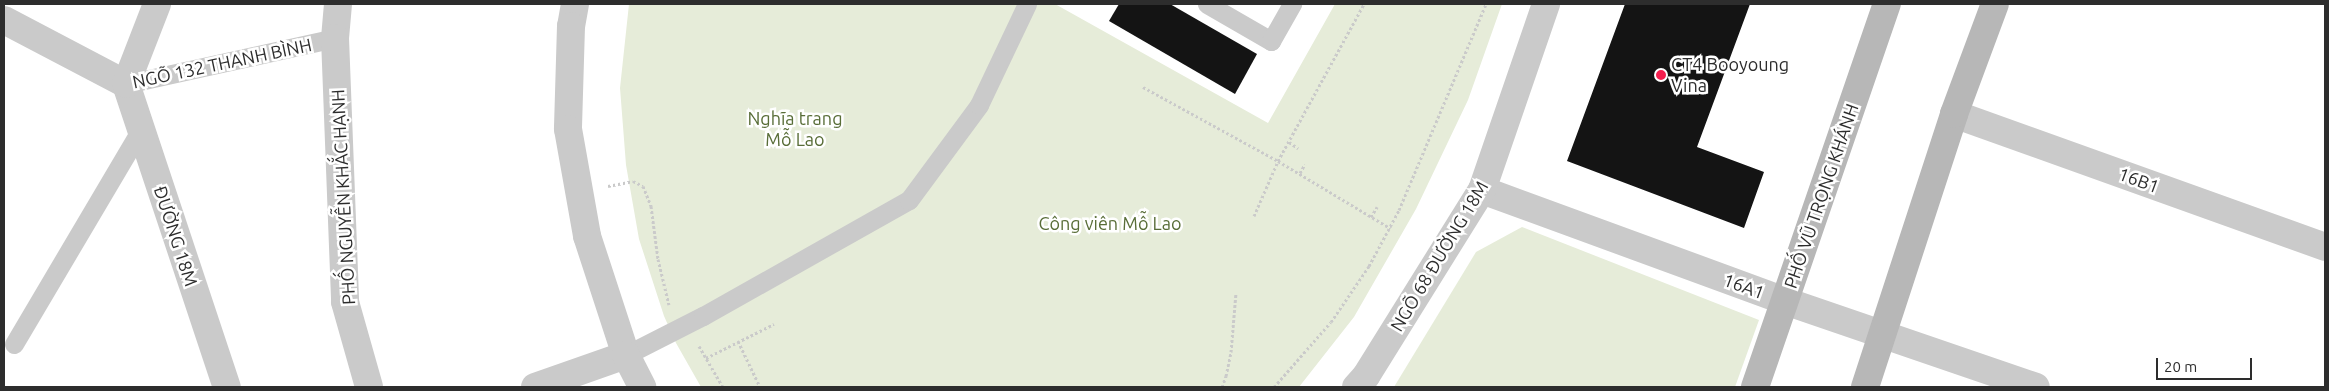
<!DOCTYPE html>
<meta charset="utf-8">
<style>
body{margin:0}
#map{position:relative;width:2329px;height:391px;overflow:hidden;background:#fff;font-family:Ubuntu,sans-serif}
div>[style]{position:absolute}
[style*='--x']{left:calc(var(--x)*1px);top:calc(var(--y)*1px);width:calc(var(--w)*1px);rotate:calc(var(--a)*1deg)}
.green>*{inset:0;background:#e6ecd9}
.building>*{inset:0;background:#141414}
.path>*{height:3px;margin-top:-1.5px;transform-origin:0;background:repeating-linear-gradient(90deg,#cacaca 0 2.5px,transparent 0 5px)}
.service>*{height:19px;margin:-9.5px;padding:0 9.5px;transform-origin:9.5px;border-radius:9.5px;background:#cacaca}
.minor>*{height:28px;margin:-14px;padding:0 14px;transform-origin:14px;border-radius:14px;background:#cacaca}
.tertiary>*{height:28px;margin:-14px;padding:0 14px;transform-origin:14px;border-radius:14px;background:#cacaca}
.secondary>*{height:28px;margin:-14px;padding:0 14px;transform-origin:14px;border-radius:14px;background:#b7b7b7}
.dots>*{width:14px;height:14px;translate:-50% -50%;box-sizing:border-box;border:2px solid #fff;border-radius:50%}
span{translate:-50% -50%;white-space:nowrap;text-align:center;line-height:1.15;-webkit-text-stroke:5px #fff;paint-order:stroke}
.street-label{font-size:18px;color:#2d2d2d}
.poi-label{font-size:18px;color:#2d2d2d}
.left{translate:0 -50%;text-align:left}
.park-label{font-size:18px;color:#586d37}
.frame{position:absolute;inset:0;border:5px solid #2d2d2d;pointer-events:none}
.scale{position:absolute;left:2156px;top:358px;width:96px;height:22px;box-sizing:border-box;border:2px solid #2d2d2d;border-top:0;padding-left:6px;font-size:15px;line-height:18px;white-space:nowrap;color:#2d2d2d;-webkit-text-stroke:4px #fff;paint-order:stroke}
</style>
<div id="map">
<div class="green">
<i style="clip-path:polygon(629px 4px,1055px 4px,1268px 123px,1335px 4px,1502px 4px,1468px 100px,1416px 209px,1354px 317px,1299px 387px,701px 387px,676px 343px,664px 316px,639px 239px,626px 165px,620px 88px)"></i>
<i style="clip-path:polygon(1522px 227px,1759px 320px,1735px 387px,1394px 387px,1476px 252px)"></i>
</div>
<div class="building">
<i style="clip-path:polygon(1119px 4px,1170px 4px,1257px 54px,1235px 94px,1109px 21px)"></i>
<i style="clip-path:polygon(1625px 4px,1750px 4px,1697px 147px,1764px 172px,1744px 228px,1567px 161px)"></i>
</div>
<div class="path">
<i style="--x:1143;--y:87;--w:154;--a:28.7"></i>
<i style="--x:1278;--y:161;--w:131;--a:30.9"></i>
<i style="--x:1289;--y:142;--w:11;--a:34"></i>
<i style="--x:1300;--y:173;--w:10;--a:-61"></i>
<i style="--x:608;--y:186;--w:25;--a:-11"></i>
<i style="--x:633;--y:181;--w:11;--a:27"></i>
<i style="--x:643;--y:186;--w:22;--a:68"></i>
<i style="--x:651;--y:206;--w:53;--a:82.5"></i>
<i style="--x:658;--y:259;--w:47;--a:76.6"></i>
<i style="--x:1254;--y:216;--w:60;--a:-66.4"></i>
<i style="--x:1278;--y:161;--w:179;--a:-61.3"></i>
<i style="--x:1371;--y:217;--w:12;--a:-59"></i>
<i style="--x:738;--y:341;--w:51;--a:64.4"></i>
<i style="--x:699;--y:346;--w:48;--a:59.7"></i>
<i style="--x:706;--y:358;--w:76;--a:-26.6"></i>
<i style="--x:1222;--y:387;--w:12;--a:-70"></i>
<i style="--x:1226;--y:376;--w:25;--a:-78"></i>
<i style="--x:1231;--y:352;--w:59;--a:-85.2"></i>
<i style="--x:1274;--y:387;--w:86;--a:-48.8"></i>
<i style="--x:1331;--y:322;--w:68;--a:-55.8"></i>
<i style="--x:1369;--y:266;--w:64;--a:-61.8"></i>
<i style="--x:1399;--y:210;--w:224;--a:-67.1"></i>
</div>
<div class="service">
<i style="--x:1207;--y:4;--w:74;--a:30"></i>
<i style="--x:1271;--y:41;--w:43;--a:-60.4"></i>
<i style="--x:126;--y:84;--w:214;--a:-12.4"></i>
<i style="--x:14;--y:344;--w:250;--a:-59.4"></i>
<i style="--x:626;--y:355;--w:86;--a:-26.9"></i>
<i style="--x:703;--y:316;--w:236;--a:-29.4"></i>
<i style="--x:909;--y:200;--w:118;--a:-53.6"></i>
<i style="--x:979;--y:105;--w:112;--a:-64.6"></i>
</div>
<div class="minor">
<i style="--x:338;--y:4;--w:34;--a:95"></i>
<i style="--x:335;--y:38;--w:264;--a:87.8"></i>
<i style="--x:345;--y:302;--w:88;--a:74.2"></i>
<i style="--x:4;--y:20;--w:138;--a:27.7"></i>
<i style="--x:126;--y:84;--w:319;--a:71.6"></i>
<i style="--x:126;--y:84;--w:86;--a:-68.8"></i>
<i style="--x:1954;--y:114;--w:394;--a:19.7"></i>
<i style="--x:1482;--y:190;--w:323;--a:20.1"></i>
<i style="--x:1785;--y:301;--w:265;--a:18.9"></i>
<i style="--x:535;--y:387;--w:96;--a:-19.4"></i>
<i style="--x:1356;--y:387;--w:15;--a:-48"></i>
<i style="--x:1366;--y:376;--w:219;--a:-58.1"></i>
<i style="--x:1482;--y:190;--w:197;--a:-71"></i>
</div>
<div class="tertiary">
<i style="--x:575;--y:4;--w:22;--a:100"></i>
<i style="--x:571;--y:26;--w:103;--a:91.7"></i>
<i style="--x:568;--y:129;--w:109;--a:79.9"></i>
<i style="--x:587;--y:236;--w:125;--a:71.9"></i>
<i style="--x:626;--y:355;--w:36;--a:63"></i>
</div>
<div class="secondary">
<i style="--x:1755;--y:387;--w:405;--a:-71"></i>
<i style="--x:1865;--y:387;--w:287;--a:-71.9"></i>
<i style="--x:1954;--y:114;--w:117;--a:-69.6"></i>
</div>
<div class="dots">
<i style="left:1661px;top:75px;background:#f51e4e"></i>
</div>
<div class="street-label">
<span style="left:222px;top:63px;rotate:-12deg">NGÕ 132 THANH BÌNH</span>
<span style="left:2139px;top:180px;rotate:20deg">16B1</span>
<span style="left:1821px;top:196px;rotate:-71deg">PHỐ VŨ TRỌNG KHÁNH</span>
<span style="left:343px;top:197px;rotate:-93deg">PHỐ NGUYỄN KHẮC HẠNH</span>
<span style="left:176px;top:236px;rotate:72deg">ĐƯỜNG 18M</span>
<span style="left:1439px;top:256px;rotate:-59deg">NGÕ 68 ĐƯỜNG 18M</span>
<span style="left:1744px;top:286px;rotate:20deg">16A1</span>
</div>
<div class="poi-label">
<span class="left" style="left:1671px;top:75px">CT4 Booyoung<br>Vina</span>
</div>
<div class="park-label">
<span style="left:795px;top:129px">Nghĩa trang<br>Mỗ Lao</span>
<span style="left:1110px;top:223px">Công viên Mỗ Lao</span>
</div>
<div class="frame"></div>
<div class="scale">20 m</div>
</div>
